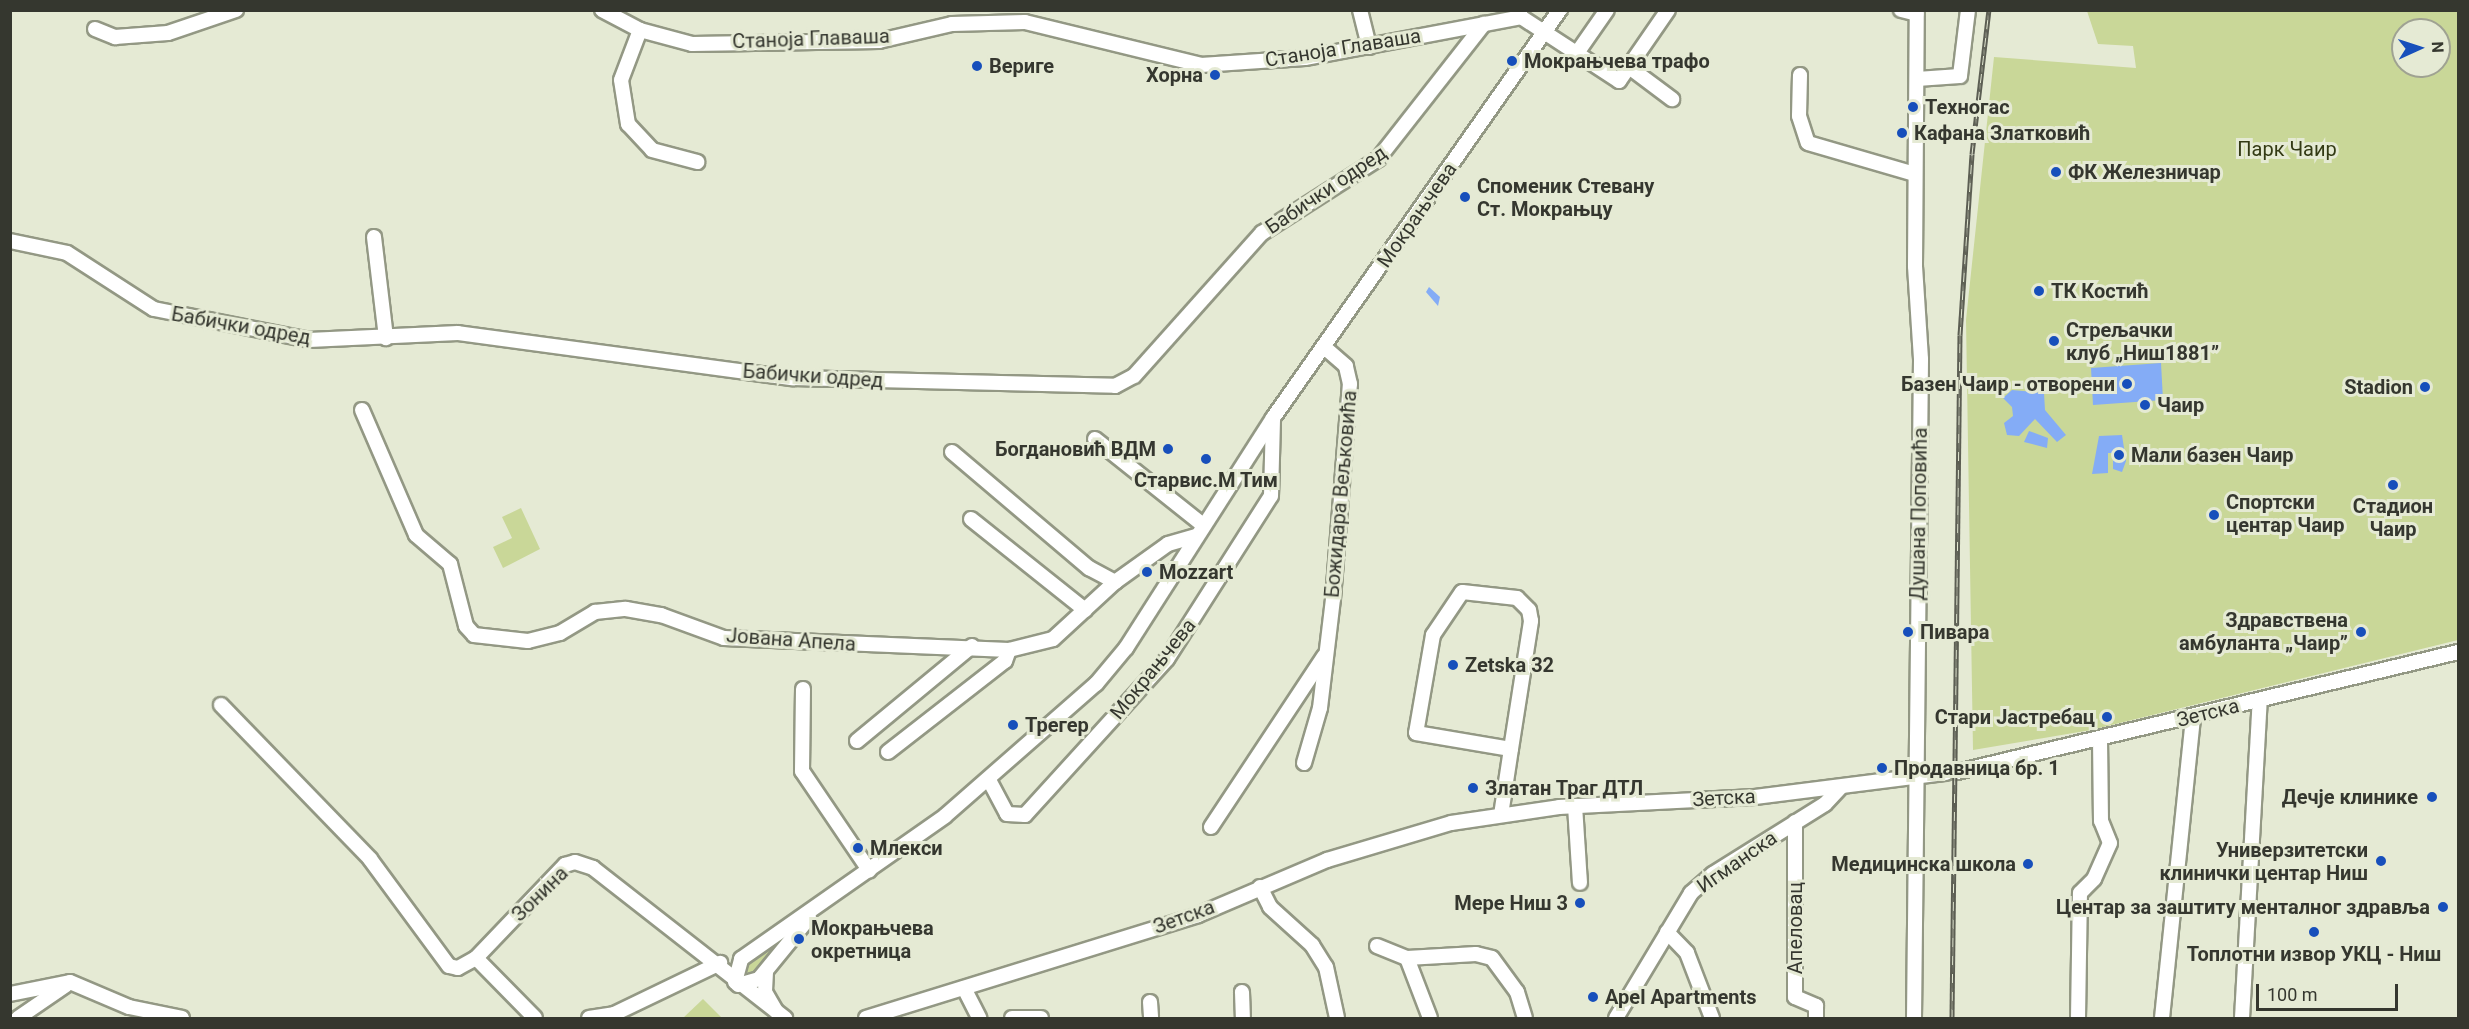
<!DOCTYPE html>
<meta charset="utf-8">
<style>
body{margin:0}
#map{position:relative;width:2469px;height:1029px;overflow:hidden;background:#e5ead4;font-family:Roboto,sans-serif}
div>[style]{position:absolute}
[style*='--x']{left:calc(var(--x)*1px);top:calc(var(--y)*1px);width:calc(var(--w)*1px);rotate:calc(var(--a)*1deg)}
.green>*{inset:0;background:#c9d798}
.water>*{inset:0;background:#84acf6}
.roads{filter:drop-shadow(2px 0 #939884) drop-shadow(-2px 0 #939884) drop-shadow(0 2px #939884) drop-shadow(0 -2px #939884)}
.minor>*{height:14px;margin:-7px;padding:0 7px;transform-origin:7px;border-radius:7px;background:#fff}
.rail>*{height:5px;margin-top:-2.5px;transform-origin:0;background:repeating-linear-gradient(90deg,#e5ead4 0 9px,#5c5e53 0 18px);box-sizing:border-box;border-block:2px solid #5c5e53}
.dots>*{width:16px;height:16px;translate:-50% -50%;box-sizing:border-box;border:3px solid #e5ead4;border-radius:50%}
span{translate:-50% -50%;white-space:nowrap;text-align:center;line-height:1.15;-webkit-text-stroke:6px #e5ead4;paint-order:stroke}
.street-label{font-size:20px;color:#35372f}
.poi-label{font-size:20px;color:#35372f;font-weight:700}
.left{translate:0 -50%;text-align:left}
.right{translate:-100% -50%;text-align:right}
.park-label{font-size:20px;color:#333a14}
.frame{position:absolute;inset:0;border:12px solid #35372f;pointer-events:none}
.north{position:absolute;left:2391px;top:18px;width:60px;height:60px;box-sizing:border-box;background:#e5ead4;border:2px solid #9fa292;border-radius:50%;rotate:87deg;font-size:16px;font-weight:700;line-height:24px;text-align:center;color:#35372f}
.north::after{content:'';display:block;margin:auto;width:21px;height:27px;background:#174fbb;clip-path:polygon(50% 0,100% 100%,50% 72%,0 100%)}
.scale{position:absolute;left:2256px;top:984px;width:142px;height:27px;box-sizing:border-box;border:3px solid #35372f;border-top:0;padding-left:8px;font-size:18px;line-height:21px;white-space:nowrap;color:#35372f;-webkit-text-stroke:4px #e5ead4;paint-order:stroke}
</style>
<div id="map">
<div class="green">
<i style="clip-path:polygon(evenodd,2087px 11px,2458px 11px,2458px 640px,2091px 730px,1973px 750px,1966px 320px,1994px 57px,2136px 68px,2133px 46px,2098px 44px,2087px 11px,2403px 30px,2439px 30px,2439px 66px,2403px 66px,2403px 30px)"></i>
<i style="clip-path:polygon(521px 508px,540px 549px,503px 568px,493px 547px,512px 538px,502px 517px)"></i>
<i style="clip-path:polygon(790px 932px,757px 976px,744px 979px,744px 965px)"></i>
<i style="clip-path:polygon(703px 999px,722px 1018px,683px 1018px)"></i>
</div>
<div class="water">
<i style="clip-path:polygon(1429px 287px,1440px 297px,1438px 306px,1426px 292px)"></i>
<i style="clip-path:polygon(2161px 363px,2163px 400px,2093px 405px,2091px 368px)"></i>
<i style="clip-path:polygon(2012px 390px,2044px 393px,2045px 410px,2066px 435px,2057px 442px,2035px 419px,2019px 436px,2007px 435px,2004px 423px,2013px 416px,2012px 407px,2003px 398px)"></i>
<i style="clip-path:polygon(2029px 431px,2048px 438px,2047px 448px,2024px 442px)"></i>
<i style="clip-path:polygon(2122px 435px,2126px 461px,2122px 472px,2113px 469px,2113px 453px,2108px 453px,2108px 473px,2092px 474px,2099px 436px)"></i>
</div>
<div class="roads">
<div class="minor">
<i style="--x:602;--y:10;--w:43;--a:27.8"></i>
<i style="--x:640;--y:30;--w:54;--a:15.1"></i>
<i style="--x:692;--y:44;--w:187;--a:-0.9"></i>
<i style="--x:879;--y:41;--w:75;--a:-13.1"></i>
<i style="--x:952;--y:24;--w:73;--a:-1.6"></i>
<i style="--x:1025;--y:22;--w:181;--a:13.7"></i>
<i style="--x:1201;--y:65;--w:104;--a:-3.9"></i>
<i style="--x:1305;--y:58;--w:220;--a:-10.7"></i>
<i style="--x:1360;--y:10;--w:38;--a:76"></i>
<i style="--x:1519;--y:10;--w:7;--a:74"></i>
<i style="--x:1521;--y:17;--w:117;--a:33.1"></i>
<i style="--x:1619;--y:81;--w:86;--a:-55.4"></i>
<i style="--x:1901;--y:10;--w:16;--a:14"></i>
<i style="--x:95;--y:29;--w:22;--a:22"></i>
<i style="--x:115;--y:37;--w:53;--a:-4.3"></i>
<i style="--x:168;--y:33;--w:72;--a:-18.7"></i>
<i style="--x:640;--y:30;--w:53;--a:110.8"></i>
<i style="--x:621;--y:80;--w:45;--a:81"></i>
<i style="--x:628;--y:124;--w:35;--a:47"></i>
<i style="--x:652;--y:150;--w:47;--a:14.9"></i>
<i style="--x:1577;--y:53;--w:52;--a:-55.1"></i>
<i style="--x:1629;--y:67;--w:54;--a:36.7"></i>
<i style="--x:1800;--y:75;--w:41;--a:91.4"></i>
<i style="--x:1799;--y:116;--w:28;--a:72"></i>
<i style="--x:1808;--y:143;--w:111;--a:16.2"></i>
<i style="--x:1917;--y:79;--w:43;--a:-4"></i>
<i style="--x:1960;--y:76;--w:66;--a:-83.1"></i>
<i style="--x:374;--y:237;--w:102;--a:83.2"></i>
<i style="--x:10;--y:241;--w:58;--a:11.9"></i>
<i style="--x:67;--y:253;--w:103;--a:32.8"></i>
<i style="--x:154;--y:309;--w:158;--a:11.3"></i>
<i style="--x:309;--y:340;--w:149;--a:-2.7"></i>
<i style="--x:458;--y:333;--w:338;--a:7.7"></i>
<i style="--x:793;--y:378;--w:322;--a:1.4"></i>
<i style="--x:1115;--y:386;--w:21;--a:-28"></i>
<i style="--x:1134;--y:376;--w:192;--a:-48.2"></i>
<i style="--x:1262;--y:233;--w:138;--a:-32.5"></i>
<i style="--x:1378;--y:159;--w:172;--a:-51.9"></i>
<i style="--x:362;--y:410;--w:136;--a:66.6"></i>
<i style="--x:416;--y:535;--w:45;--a:40.5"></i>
<i style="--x:450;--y:564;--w:64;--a:75.5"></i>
<i style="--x:466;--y:626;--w:12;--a:48"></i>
<i style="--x:474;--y:635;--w:54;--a:6.3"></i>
<i style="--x:528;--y:641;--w:33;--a:-14"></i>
<i style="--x:560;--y:633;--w:41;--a:-31"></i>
<i style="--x:595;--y:612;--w:31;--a:-6"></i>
<i style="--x:626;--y:609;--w:36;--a:10"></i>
<i style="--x:661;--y:615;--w:67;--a:20.1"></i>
<i style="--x:724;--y:638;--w:285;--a:2.4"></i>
<i style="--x:1009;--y:650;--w:45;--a:-14"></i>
<i style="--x:1053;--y:639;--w:84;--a:-42.6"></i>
<i style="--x:1115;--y:582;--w:65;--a:-35.6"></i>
<i style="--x:1168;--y:544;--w:29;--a:-16"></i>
<i style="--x:1095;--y:439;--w:138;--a:38.5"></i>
<i style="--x:952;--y:452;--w:180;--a:40.3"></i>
<i style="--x:1089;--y:568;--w:30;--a:28"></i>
<i style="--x:971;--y:519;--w:146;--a:38.6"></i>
<i style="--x:803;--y:689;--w:82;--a:90.7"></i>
<i style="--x:802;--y:771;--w:120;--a:55.9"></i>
<i style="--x:221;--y:705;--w:214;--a:45.9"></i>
<i style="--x:370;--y:859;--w:133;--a:53.6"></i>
<i style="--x:449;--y:966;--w:9;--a:13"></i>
<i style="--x:458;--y:968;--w:21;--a:-29"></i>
<i style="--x:857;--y:741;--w:149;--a:-39.6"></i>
<i style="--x:888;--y:752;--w:148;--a:-37.9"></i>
<i style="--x:1005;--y:661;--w:12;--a:-70"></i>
<i style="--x:1304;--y:763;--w:57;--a:-73.8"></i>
<i style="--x:1320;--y:708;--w:110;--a:-83.2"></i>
<i style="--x:1333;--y:599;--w:216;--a:-85.5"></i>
<i style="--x:1350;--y:384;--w:18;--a:-103"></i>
<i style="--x:1346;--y:366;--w:29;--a:-139"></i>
<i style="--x:1957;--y:772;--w:515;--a:-13.47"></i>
<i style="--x:989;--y:780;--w:38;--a:62"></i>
<i style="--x:1007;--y:814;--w:18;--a:3"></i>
<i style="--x:1025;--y:815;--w:211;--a:-47.7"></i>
<i style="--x:1167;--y:659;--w:193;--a:-57.5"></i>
<i style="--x:1271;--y:496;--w:78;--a:-88.5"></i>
<i style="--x:1575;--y:806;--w:77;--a:86.3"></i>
<i style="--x:1501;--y:815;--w:67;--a:-81.4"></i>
<i style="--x:1511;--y:749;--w:130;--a:-81.1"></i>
<i style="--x:1531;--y:621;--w:11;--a:-100"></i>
<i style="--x:1529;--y:610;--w:17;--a:-135"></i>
<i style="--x:1517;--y:598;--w:55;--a:-173.8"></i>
<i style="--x:1462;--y:592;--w:52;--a:124"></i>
<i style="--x:1433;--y:635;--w:99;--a:99.8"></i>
<i style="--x:1416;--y:733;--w:96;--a:9.6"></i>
<i style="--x:1795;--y:822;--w:175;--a:90"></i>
<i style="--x:1795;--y:997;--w:23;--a:23"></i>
<i style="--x:1816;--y:1006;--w:12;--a:90"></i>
<i style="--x:1211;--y:827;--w:205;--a:-56.5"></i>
<i style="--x:1260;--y:887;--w:22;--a:63"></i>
<i style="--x:1270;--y:907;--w:57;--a:42.1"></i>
<i style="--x:1312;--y:945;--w:26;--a:58"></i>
<i style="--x:1326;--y:967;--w:52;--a:77.8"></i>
<i style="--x:1667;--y:932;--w:29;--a:46"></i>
<i style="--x:1687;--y:953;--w:70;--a:69"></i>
<i style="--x:1377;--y:946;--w:32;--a:22"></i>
<i style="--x:1407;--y:958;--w:64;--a:69"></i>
<i style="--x:1407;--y:958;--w:69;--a:-3.3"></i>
<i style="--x:1476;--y:954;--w:16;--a:14"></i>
<i style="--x:1492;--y:958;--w:42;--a:53.7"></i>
<i style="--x:1517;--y:992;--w:27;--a:73"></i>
<i style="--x:766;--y:972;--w:20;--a:93"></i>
<i style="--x:765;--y:992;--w:22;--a:60"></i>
<i style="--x:735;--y:982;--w:24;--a:-75"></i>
<i style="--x:741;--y:959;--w:249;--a:-35"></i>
<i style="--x:945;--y:816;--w:201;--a:-41.2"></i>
<i style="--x:1096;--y:684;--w:47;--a:-50.2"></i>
<i style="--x:1126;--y:648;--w:273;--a:-57.4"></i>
<i style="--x:1273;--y:418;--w:499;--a:-54.9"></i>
<i style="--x:738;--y:985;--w:22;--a:-16"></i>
<i style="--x:759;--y:979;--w:79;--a:-50.7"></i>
<i style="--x:964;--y:988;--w:34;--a:63"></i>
<i style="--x:1242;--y:992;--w:26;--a:88"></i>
<i style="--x:10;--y:994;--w:61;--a:-11.3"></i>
<i style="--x:70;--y:982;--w:64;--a:23"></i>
<i style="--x:129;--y:1007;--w:54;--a:11.7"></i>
<i style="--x:1150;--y:1002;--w:16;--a:86"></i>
<i style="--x:18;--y:1018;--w:58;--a:-34.5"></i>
<i style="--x:535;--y:1018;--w:84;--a:-134.5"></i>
<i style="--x:476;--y:958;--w:129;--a:-46.3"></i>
<i style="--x:565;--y:865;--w:10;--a:-17"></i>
<i style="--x:575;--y:862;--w:19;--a:18"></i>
<i style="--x:593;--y:868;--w:244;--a:38"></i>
<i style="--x:589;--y:1018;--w:25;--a:-9"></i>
<i style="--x:614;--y:1014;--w:118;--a:-25.7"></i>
<i style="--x:866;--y:1018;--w:348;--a:-17.2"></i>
<i style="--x:1198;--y:915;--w:140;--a:-23.1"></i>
<i style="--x:1327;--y:860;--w:129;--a:-16.6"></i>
<i style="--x:1451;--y:823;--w:109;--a:-8.4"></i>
<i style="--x:1559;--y:807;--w:196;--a:-2.9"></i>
<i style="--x:1755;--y:797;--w:193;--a:-7.2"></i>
<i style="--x:1012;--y:1018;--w:29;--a:0"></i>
<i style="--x:1616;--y:1018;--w:146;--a:-59"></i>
<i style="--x:1691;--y:893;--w:29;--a:-41"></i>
<i style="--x:1713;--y:874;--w:132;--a:-32"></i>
<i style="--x:1825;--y:804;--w:23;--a:-47"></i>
<i style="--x:1914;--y:1018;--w:659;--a:-89.39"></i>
<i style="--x:1921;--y:359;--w:93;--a:-93.7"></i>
<i style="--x:1915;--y:266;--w:256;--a:-89.6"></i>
<i style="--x:2078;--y:1018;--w:125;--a:-89.1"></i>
<i style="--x:2080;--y:893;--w:20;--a:-45"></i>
<i style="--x:2094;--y:879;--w:39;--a:-66"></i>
<i style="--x:2110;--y:843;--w:24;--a:-112"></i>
<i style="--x:2101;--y:821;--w:81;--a:-90.7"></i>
<i style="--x:2162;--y:1018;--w:303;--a:-84.1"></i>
<i style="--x:2242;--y:1018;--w:318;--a:-86.8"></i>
</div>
</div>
<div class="rail">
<i style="--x:1952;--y:1018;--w:683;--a:-89.33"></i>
<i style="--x:1960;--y:335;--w:181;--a:-86.2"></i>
<i style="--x:1972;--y:154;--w:145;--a:-83.3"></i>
</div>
<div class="dots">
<i style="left:1512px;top:61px;background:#174fbb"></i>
<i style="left:977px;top:66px;background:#174fbb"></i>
<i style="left:1215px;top:75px;background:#174fbb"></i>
<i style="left:1913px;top:107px;background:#174fbb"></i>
<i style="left:1902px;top:133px;background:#174fbb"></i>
<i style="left:2056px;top:172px;background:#174fbb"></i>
<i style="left:1465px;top:197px;background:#174fbb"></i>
<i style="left:2039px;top:291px;background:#174fbb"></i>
<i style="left:2054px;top:341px;background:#174fbb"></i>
<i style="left:2127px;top:384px;background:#174fbb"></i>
<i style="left:2425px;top:387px;background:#174fbb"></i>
<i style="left:2145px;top:405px;background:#174fbb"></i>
<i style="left:1168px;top:449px;background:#174fbb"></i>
<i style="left:2119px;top:455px;background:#174fbb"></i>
<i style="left:1206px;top:459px;background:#174fbb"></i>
<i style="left:2393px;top:485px;background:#174fbb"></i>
<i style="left:2214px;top:515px;background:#174fbb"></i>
<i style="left:1147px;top:572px;background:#174fbb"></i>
<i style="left:1908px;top:632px;background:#174fbb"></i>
<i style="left:2361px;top:632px;background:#174fbb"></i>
<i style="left:1453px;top:665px;background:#174fbb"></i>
<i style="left:2107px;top:717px;background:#174fbb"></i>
<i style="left:1013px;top:725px;background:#174fbb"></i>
<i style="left:1882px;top:768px;background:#174fbb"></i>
<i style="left:1473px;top:788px;background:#174fbb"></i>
<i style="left:2432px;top:797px;background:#174fbb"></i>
<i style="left:858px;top:848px;background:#174fbb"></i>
<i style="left:2381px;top:861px;background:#174fbb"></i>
<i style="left:2028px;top:864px;background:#174fbb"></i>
<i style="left:1580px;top:903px;background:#174fbb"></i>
<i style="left:2443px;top:907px;background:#174fbb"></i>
<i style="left:2314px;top:932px;background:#174fbb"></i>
<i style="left:799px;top:939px;background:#174fbb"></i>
<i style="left:1593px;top:997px;background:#174fbb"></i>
</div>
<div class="street-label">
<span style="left:811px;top:39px;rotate:-2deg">Станоја Главаша</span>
<span style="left:1343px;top:48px;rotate:-9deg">Станоја Главаша</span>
<span style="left:1326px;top:190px;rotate:-34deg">Бабички одред</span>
<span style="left:1417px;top:215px;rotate:-55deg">Мокрањчева</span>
<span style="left:241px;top:326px;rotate:10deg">Бабички одред</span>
<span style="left:813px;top:376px;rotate:4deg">Бабички одред</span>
<span style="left:1341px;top:494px;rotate:-85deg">Божидара Вељковића</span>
<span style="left:1919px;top:514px;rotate:-89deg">Душана Поповића</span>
<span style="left:791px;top:640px;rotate:4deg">Јована Апела</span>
<span style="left:1153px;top:669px;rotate:-51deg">Мокрањчева</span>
<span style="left:2208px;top:713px;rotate:-14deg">Зетска</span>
<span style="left:1724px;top:798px;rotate:-3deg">Зетска</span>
<span style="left:1737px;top:862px;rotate:-35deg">Игманска</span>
<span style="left:540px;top:894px;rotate:-44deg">Зонина</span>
<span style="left:1184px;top:917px;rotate:-20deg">Зетска</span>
<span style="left:1795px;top:928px;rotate:-90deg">Апеловац</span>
</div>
<div class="poi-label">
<span class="left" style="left:1524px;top:61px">Мокрањчева трафо</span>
<span class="left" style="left:989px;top:66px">Вериге</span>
<span class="right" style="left:1203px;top:75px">Хорна</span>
<span class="left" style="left:1925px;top:107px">Техногас</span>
<span class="left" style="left:1914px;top:133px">Кафана Златковић</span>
<span class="left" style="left:2068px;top:172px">ФК Железничар</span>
<span class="left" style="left:1477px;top:198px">Споменик Стевану<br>Ст. Мокрањцу</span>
<span class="left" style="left:2051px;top:291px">ТК Костић</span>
<span class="left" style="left:2066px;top:342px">Стрељачки<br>клуб „Ниш1881”</span>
<span class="right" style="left:2115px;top:384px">Базен Чаир - отворени</span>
<span class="right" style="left:2413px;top:387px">Stadion</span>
<span class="left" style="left:2157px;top:405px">Чаир</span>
<span class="right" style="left:1156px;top:449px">Богдановић ВДМ</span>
<span class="left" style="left:2131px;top:455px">Мали базен Чаир</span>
<span style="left:1206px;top:480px">Старвис.М Тим</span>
<span class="left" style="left:2226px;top:514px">Спортски<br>центар Чаир</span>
<span style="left:2393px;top:518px">Стадион<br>Чаир</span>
<span class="left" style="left:1159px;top:572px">Mozzart</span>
<span class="right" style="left:2348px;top:632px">Здравствена<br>амбуланта „Чаир”</span>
<span class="left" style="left:1920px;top:632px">Пивара</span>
<span class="left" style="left:1465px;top:665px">Zetska 32</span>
<span class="right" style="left:2095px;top:717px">Стари Јастребац</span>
<span class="left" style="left:1025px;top:725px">Трегер</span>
<span class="left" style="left:1894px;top:768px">Продавница бр. 1</span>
<span class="left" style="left:1485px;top:788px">Златан Траг ДТЛ</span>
<span class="right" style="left:2418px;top:797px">Дечје клинике</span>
<span class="left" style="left:870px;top:848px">Млекси</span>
<span class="right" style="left:2368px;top:862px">Универзитетски<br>клинички центар Ниш</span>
<span class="right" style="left:2016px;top:864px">Медицинска школа</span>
<span class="right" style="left:1568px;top:903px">Мере Ниш 3</span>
<span class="right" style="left:2430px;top:907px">Центар за заштиту менталног здравља</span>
<span class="left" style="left:811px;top:940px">Мокрањчева<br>окретница</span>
<span style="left:2314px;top:954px">Топлотни извор УКЦ - Ниш</span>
<span class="left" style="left:1605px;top:997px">Apel Apartments</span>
</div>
<div class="park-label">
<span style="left:2287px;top:149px">Парк Чаир</span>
</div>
<div class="frame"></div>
<div class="north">N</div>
<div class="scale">100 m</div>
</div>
